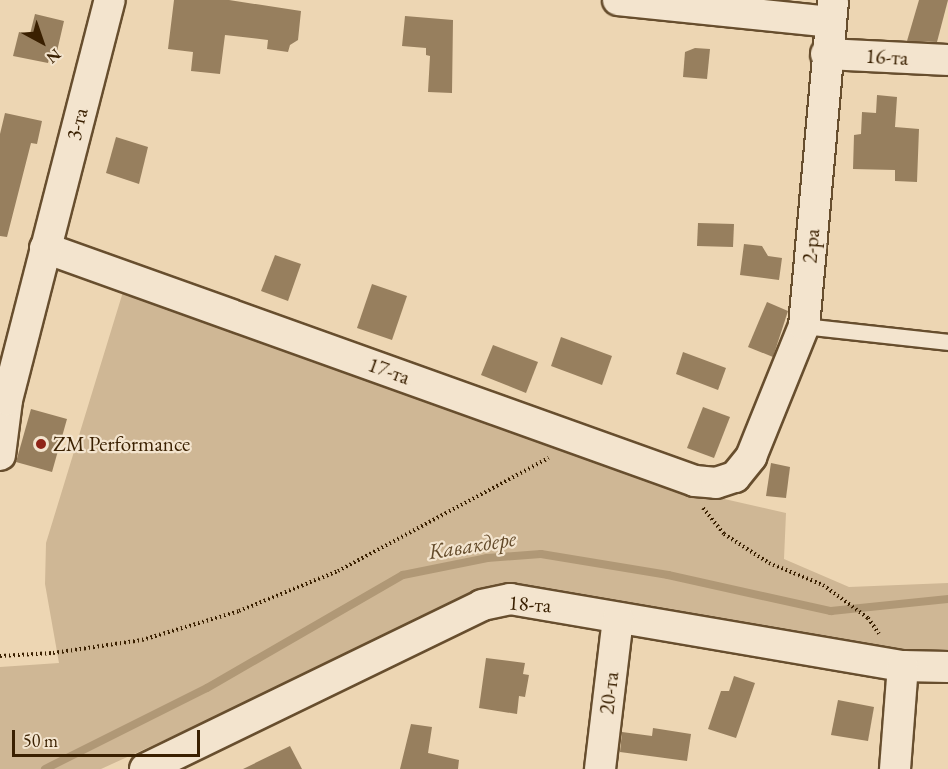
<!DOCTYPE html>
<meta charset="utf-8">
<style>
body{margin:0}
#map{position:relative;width:948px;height:769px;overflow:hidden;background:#edd6b3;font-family:"EB Garamond",serif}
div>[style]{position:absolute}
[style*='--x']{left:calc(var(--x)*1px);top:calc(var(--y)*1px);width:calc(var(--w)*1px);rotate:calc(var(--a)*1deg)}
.green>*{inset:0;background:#cfb795}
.stream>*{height:8px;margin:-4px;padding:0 4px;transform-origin:4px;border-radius:4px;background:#b09876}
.building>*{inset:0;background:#977f5e}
.path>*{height:4px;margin-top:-2px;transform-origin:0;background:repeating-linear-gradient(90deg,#3a2001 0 1.5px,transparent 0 4.5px)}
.roads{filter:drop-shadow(2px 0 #674e2e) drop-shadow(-2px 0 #674e2e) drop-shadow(0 2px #674e2e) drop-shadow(0 -2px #674e2e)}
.lane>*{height:15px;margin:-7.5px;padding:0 7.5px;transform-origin:7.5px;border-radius:7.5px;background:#f3e4ce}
.street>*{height:30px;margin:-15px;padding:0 15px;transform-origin:15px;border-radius:15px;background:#f3e4ce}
.dots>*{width:16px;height:16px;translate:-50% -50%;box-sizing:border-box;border:3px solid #f3e4ce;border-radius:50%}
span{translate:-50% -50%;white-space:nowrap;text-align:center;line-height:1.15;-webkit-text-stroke:4.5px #f3e4ce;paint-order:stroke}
.street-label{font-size:21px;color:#3a2001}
.poi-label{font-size:21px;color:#3a2001}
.left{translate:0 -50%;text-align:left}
.water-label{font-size:22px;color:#634a2a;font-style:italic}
.north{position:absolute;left:12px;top:12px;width:60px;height:60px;-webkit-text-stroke:4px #f3e4ce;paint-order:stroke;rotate:140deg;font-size:16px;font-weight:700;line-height:24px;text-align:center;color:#3a2001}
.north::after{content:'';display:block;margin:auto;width:21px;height:27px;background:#3a2001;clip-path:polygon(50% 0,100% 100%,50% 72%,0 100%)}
.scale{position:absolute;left:12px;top:730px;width:188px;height:27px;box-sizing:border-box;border:3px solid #3a2001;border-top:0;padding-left:8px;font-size:18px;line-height:21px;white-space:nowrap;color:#3a2001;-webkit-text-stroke:4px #f3e4ce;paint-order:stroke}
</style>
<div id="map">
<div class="green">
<i style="clip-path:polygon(126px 282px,698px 493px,786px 513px,784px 559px,849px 587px,948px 583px,948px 656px,888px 655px,478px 597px,101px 769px,0 769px,0 667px,59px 663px,45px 584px,46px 543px)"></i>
</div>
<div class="stream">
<i style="--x:45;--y:769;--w:181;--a:-26.6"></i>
<i style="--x:207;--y:688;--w:226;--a:-30"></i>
<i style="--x:403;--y:575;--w:86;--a:-11.4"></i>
<i style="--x:487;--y:558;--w:54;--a:-4.2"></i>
<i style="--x:541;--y:554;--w:129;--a:9.4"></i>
<i style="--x:668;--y:575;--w:167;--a:12.5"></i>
<i style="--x:831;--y:611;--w:118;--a:-5.9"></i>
</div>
<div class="building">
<i style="clip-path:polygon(174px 0,229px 0,301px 11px,298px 40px,290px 45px,288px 52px,267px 49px,268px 40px,225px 35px,220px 74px,191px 71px,193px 52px,168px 49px)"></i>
<i style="clip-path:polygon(919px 0,948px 0,937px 42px,907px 41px)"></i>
<i style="clip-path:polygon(35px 14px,64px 21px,55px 60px,49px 59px,48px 63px,13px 56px,19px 32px,30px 34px)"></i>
<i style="clip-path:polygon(405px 16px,453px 20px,452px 93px,428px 92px,430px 56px,426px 55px,426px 48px,402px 46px)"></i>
<i style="clip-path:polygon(695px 48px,710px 49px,707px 79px,683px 77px,685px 52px)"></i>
<i style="clip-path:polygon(877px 95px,897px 97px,895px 127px,919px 129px,917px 182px,895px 181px,895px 170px,853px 169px,854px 135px,861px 134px,862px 112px,876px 113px)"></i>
<i style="clip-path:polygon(5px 113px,42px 121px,37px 144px,31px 143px,7px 237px,0 236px,0 134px)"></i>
<i style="clip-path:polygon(116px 137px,148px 147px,139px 184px,106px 173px)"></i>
<i style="clip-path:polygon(698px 223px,734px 224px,733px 247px,697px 246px)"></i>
<i style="clip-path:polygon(744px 244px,762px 246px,768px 256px,782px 258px,779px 280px,740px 275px)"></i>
<i style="clip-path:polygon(275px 255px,301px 264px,288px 301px,261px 291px)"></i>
<i style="clip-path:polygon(372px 284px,407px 296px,392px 340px,357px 328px)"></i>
<i style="clip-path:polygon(767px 302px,788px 311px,773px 357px,748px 347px)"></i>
<i style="clip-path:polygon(561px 337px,612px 356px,602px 385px,551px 366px)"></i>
<i style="clip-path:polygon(493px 345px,538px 362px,526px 393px,481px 375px)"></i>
<i style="clip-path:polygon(683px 352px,726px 368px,718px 390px,676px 374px)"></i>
<i style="clip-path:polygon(703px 407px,730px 417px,714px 458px,687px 448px)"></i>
<i style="clip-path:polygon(31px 409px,67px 419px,52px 472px,16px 462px)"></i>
<i style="clip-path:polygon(771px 463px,790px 467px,786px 498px,766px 496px)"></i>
<i style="clip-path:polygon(486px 658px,525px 663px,523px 674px,529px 675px,525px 697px,519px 696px,517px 714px,479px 708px)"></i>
<i style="clip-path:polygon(734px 676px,755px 683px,736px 738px,708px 729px,721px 691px,729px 691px)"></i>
<i style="clip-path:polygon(838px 700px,874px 707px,868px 741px,831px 735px)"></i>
<i style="clip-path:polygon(411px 724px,432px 727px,428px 753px,459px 760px,458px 769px,400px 769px)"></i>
<i style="clip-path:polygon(653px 728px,691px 734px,687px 761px,620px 752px,622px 732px,652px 736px)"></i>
<i style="clip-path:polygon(290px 746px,302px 769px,243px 769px)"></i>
</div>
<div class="path">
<i style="--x:703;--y:508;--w:33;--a:51"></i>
<i style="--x:724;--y:534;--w:54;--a:32.8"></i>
<i style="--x:769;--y:563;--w:58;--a:22.2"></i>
<i style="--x:823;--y:585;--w:56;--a:36.3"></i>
<i style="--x:868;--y:618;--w:19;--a:55"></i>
<i style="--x:0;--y:656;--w:53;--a:-3.2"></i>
<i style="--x:53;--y:653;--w:90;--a:-8.3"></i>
<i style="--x:142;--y:640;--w:101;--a:-16.6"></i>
<i style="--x:239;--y:611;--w:107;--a:-22"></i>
<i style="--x:338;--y:571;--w:239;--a:-28.2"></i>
</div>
<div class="roads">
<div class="lane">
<i style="--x:804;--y:326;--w:145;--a:6.3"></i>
</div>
<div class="street">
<i style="--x:618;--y:0;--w:213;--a:5.9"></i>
<i style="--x:826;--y:54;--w:122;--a:2.8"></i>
<i style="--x:45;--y:248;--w:690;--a:19.72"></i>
<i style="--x:695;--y:481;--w:21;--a:5"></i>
<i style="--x:716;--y:483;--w:20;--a:-18"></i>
<i style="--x:735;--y:477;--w:26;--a:-51"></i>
<i style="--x:751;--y:457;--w:141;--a:-68"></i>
<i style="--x:804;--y:326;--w:327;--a:-84.9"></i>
<i style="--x:0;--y:455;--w:55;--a:-82.7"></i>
<i style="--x:7;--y:400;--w:413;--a:-75.6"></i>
<i style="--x:145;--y:769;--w:375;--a:-25.9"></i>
<i style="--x:482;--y:605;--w:29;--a:-12"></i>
<i style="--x:510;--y:599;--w:399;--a:9.7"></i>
<i style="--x:903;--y:666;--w:45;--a:1.3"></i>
<i style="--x:600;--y:769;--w:152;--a:-83.2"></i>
<i style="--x:895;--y:769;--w:103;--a:-85.6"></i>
</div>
</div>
<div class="dots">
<i style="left:41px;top:444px;background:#8f2418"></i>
</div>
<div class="street-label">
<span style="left:887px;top:57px;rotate:3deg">16-та</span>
<span style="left:77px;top:124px;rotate:-76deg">3-та</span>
<span style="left:811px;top:246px;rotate:-85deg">2-ра</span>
<span style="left:389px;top:371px;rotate:20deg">17-та</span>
<span style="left:530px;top:604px;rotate:4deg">18-та</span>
<span style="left:609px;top:693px;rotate:-83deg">20-та</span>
</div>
<div class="poi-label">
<span class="left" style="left:53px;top:444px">ZM Performance</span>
</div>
<div class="water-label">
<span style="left:472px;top:545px;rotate:-9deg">Кавакдере</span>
</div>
<div class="north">N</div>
<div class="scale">50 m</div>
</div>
